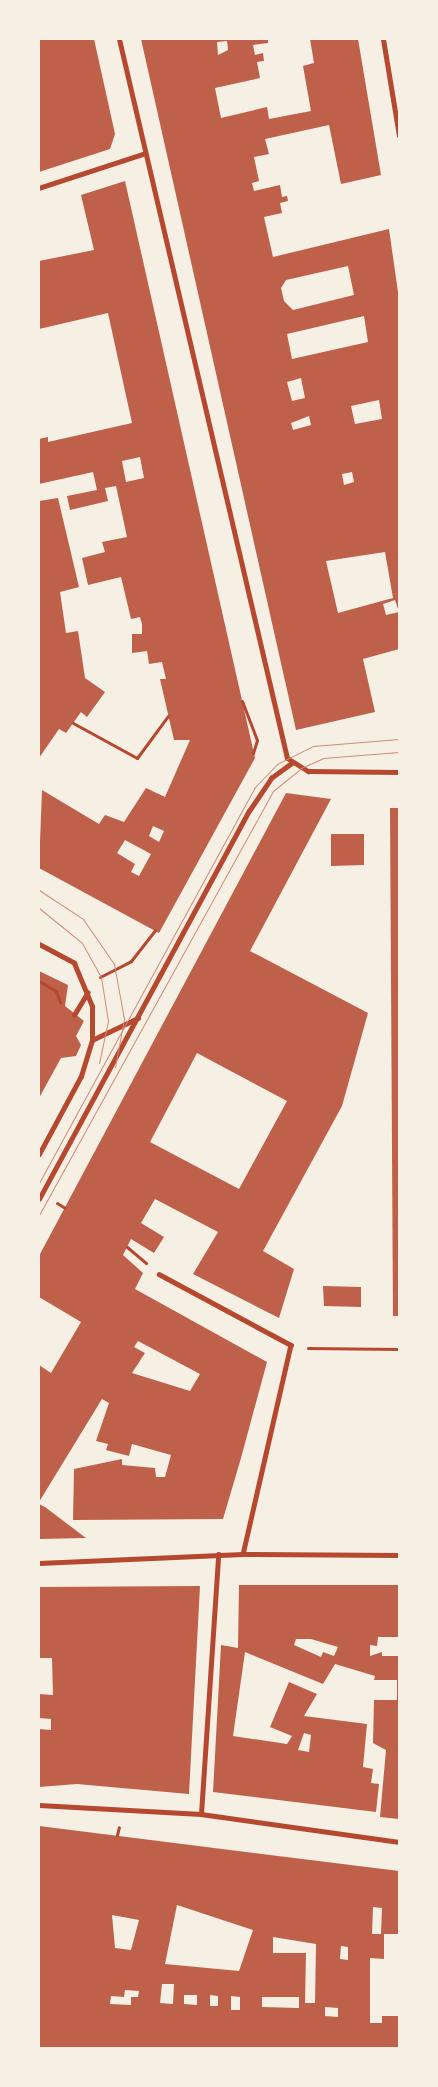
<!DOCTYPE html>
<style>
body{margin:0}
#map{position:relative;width:438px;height:2087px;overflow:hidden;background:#f6efe4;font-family:Montserrat,sans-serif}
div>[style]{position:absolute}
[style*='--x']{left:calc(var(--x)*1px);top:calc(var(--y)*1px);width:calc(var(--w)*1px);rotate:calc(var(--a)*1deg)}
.building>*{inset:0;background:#bf614a}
.path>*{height:3px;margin:-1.5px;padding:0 1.5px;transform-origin:1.5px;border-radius:1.5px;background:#b5482f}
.pedestrian>*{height:4.5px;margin:-2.25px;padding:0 2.25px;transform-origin:2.25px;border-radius:2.25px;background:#b5482f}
.minor>*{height:5px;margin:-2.5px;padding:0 2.5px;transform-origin:2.5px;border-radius:2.5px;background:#b5482f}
.tram>*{height:1px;margin:-0.5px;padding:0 0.5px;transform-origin:0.5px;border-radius:0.5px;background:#cf8b77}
span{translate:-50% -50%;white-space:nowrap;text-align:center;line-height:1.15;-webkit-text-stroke:4px #f6efe4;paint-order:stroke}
.frame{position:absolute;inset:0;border:40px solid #f6efe4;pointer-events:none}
</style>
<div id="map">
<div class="building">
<i style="clip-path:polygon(39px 39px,94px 39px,115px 134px,110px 149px,39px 172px)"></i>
<i style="clip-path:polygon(evenodd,141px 39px,268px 39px,268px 43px,253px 45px,255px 55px,263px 53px,264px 61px,257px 62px,260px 78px,215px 88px,221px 118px,267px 107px,269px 119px,311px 111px,303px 66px,314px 63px,310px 39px,358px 39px,381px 175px,341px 184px,329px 125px,265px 139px,269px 154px,254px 157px,259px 181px,252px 183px,254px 191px,280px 185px,282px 197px,287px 196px,288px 201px,280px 203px,282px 213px,264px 217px,273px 257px,389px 229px,399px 299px,399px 612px,395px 600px,383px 604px,386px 615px,399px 612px,399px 649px,363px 659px,375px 712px,296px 730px,141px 39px,227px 41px,228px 50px,218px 55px,217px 42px,227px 41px,141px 39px,348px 266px,354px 295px,293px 310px,284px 301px,281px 288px,286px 280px,348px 266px,141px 39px,364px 316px,368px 342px,292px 359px,287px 334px,364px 316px,141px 39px,301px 378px,305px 398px,292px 401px,287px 382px,301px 378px,141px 39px,379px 400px,382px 419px,355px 424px,351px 406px,379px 400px,141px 39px,309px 416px,311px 425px,293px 430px,291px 423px,309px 416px,141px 39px,352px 472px,354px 482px,344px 485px,342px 474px,352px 472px,141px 39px,385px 552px,393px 598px,338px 613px,326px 561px,385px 552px)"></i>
<i style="clip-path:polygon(evenodd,125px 181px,255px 758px,159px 933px,39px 868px,42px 790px,99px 824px,105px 815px,124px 822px,146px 788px,165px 797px,190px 740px,174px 740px,160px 679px,166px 679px,162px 662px,149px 664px,147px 651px,132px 653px,132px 634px,142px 634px,142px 624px,140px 617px,131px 619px,121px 577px,88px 585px,82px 558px,105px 552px,102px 542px,127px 537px,116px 486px,105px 488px,108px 501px,70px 510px,67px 496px,97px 490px,93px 472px,39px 484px,39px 439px,48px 437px,48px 442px,132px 423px,108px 313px,39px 329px,39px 261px,94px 250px,81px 195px,125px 181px,140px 457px,144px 478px,126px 482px,122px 461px,140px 457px,125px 181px,153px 826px,164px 831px,159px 842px,149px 836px,153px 826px,125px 181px,125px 840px,151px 854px,139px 876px,131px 872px,135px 864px,117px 853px,125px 840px)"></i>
<i style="clip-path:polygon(58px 498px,79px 587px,60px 592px,66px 633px,78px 631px,85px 678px,105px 692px,87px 717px,81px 712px,66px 733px,59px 729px,39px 758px,39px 501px)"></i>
<i style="clip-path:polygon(evenodd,286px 793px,331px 799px,250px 951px,368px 1013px,342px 1106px,263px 1251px,294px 1269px,279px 1318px,193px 1274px,218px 1232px,155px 1199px,141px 1223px,164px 1237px,154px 1253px,131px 1239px,123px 1255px,143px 1273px,135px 1289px,267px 1362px,241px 1458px,223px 1519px,73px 1520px,74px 1469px,122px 1459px,122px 1465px,155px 1468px,156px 1477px,165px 1477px,171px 1455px,132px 1444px,129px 1456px,106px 1450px,108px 1444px,96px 1441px,109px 1403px,102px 1399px,39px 1502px,39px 1365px,51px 1373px,81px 1322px,39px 1297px,39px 1256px,286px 793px,197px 1053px,287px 1101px,239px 1189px,150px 1142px,197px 1053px,286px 793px,138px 1341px,200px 1374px,190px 1391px,132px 1373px,145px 1353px,134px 1347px,138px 1341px)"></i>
<i style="clip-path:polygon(390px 808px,399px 808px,399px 1316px,393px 1316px)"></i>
<i style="clip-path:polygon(331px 834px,364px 834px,364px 865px,331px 866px)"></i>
<i style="clip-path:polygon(39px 971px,68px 985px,65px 1006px,84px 1021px,76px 1036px,81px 1045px,76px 1056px,61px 1058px,39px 1098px)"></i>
<i style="clip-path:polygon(323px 1286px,361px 1287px,361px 1307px,324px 1306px)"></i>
<i style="clip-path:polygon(39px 1504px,45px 1507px,86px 1538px,39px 1539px)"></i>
<i style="clip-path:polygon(evenodd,239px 1585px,399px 1585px,399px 1637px,378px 1637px,377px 1646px,370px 1645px,370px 1656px,382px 1652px,382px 1656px,399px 1656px,399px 1819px,380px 1817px,386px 1750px,373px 1743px,374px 1700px,397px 1700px,397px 1680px,374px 1680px,375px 1676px,335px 1664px,323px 1684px,245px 1652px,233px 1736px,287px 1744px,292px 1736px,270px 1727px,289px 1682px,317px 1694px,304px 1716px,367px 1724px,363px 1767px,373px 1769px,371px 1783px,379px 1784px,376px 1812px,213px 1792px,221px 1645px,238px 1648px,239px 1585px,296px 1639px,311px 1639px,338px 1647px,334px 1656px,323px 1652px,321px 1657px,294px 1645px,296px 1639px,239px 1585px,304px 1733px,311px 1735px,309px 1752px,298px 1750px,304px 1733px)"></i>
<i style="clip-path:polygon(200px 1586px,189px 1794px,77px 1784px,39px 1787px,39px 1729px,51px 1730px,51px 1719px,39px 1718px,39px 1694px,53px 1695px,52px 1658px,39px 1658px,39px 1587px)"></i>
<i style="clip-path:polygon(evenodd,39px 1826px,399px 1871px,399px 1934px,384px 1934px,384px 1959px,370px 1958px,370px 2023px,382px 2023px,382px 2016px,399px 2016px,399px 2048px,39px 2048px,39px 1826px,177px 1905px,253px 1930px,239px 1971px,165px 1964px,177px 1905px,39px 1826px,373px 1907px,382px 1908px,381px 1934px,372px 1934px,373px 1907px,39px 1826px,112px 1915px,139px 1920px,131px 1950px,115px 1948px,112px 1915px,39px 1826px,273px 1937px,316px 1944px,315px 2003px,305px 2003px,306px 1953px,273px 1953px,273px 1937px,39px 1826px,341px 1946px,348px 1947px,348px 1960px,340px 1959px,341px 1946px,39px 1826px,162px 1984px,174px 1984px,173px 2004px,160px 2003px,162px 1984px,39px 1826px,125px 1990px,139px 1991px,138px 1997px,131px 1997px,131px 2005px,110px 2004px,111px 1996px,124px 1997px,125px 1990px,39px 1826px,184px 1995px,197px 1995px,197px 2005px,184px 2004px,184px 1995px,39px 1826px,210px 1995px,218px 1996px,218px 2006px,210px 2006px,210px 1995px,39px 1826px,231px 1996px,240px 1997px,240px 2010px,231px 2010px,231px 1996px,39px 1826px,262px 1997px,299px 1997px,299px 2008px,262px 2007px,262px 1997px,39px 1826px,325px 2007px,338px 2008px,338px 2017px,325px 2016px,325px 2007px)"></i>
</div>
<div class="path">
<i style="--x:242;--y:701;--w:42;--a:69"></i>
<i style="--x:257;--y:740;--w:14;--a:107"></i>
<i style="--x:73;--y:723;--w:73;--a:28.7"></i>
<i style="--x:137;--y:758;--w:52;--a:-53.6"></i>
<i style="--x:100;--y:977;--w:35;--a:-27"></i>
<i style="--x:131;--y:961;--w:39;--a:-52"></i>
<i style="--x:39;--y:981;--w:20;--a:30"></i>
<i style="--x:56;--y:991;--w:12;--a:70"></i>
<i style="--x:57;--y:1203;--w:9;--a:32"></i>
<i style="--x:127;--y:1247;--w:25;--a:40"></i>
<i style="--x:308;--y:1348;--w:91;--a:0.6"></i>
<i style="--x:117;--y:1835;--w:8;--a:-76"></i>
</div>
<div class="pedestrian">
<i style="--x:39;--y:188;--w:109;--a:-18.1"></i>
<i style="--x:74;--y:1015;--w:26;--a:-59"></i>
<i style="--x:92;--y:1040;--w:51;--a:-25.6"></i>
<i style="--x:39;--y:1199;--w:441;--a:-61.6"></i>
<i style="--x:249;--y:811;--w:40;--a:-56"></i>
<i style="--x:271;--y:778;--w:26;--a:-36"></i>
<i style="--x:159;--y:1274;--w:150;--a:28.3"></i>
<i style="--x:291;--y:1345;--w:214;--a:102.9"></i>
<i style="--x:39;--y:1805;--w:162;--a:3.2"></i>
<i style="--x:201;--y:1814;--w:200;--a:8"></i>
<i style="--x:201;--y:1814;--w:260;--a:-86.2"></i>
</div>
<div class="minor">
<i style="--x:119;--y:39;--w:738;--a:76.85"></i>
<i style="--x:287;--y:758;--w:25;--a:32"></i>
<i style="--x:308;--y:771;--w:91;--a:0.6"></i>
<i style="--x:383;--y:39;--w:98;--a:80.6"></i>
<i style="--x:39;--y:944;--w:40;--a:28"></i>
<i style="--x:74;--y:963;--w:47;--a:67.3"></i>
<i style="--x:92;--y:1006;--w:34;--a:90"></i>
<i style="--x:92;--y:1040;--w:38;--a:107"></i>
<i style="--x:81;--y:1076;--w:89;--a:118.3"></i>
<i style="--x:39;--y:1563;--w:204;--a:-2.5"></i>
<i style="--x:243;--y:1554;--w:156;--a:0.4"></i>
</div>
<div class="tram">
<i style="--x:39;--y:890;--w:53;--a:33.4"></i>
<i style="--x:83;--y:919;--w:55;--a:55.4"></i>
<i style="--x:114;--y:964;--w:56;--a:79.7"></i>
<i style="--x:124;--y:1019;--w:49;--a:100.6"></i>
<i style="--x:39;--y:908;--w:55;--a:39.1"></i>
<i style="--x:82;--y:943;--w:39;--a:61"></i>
<i style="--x:101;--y:977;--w:45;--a:81"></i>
<i style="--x:108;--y:1021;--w:43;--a:102.1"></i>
<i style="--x:39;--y:1183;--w:450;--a:-61.4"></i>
<i style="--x:254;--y:788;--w:33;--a:-46"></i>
<i style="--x:277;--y:764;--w:40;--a:-26.6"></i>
<i style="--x:313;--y:746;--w:86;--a:-4.7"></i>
<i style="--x:39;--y:1215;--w:484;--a:-61.1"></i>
<i style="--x:273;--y:791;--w:36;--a:-39"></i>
<i style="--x:301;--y:768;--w:24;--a:-24"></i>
<i style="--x:323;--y:758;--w:76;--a:-4.5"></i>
</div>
<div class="frame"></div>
</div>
